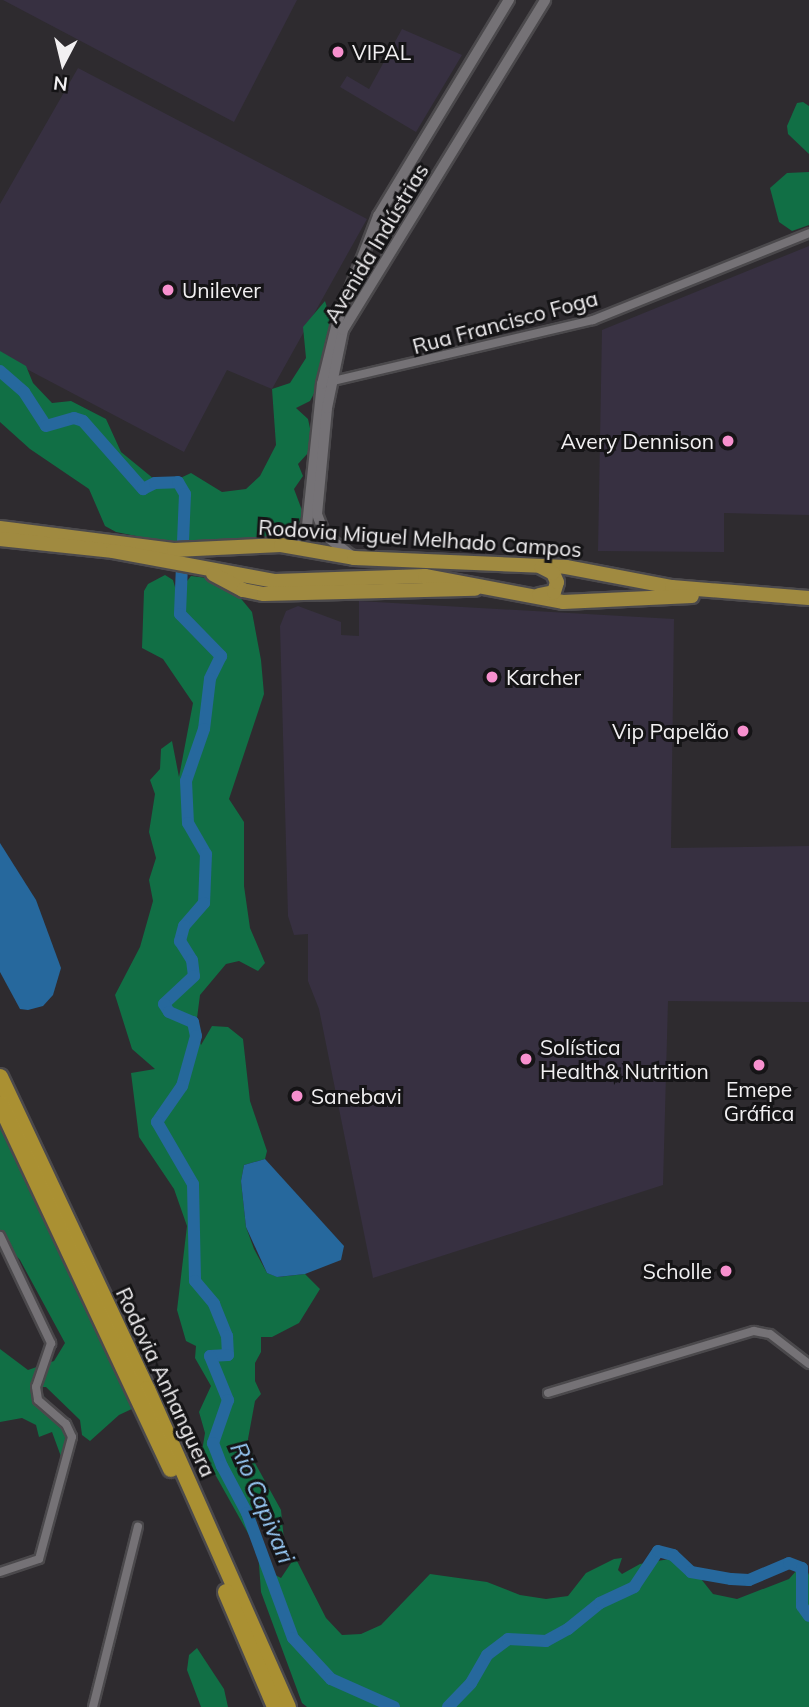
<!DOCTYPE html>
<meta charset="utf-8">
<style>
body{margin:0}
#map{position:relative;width:809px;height:1707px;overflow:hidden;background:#2e2b2f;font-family:Mulish,sans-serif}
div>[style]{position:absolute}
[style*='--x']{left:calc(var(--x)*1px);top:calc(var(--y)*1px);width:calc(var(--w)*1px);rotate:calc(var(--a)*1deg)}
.industrial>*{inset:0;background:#373041}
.forest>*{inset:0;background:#116f45}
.water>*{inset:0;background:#26689d}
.river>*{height:12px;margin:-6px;padding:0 6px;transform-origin:6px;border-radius:6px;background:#26689d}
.roads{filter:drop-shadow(2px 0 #4b494c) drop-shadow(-2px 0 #4b494c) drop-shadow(0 2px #4b494c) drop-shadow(0 -2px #4b494c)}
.minor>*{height:8px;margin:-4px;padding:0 4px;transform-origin:4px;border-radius:4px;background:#757276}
.tertiary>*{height:10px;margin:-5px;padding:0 5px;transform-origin:5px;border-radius:5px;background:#757276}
.trunk>*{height:14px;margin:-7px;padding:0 7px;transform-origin:7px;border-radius:7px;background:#a08a40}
.motorway>*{height:16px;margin:-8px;padding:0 8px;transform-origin:8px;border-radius:8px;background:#aa9032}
.dots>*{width:19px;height:19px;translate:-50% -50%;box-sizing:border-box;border:4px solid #151416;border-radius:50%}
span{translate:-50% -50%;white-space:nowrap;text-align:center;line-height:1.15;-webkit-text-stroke:6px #151416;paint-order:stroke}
.poi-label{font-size:21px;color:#f2f0f2}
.left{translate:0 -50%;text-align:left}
.right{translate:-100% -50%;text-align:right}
.street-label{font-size:21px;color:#f2f0f2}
.water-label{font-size:23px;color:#99cbf8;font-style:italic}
.north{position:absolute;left:28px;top:28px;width:70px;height:70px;-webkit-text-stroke:5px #151416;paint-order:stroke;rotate:187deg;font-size:19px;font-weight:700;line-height:28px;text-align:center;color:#f2f0f2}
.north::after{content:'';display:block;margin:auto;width:24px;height:32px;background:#f2f0f2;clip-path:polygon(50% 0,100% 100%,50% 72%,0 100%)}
</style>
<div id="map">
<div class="industrial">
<i style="clip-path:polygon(3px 0,297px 0,234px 122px)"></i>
<i style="clip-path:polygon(402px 29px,462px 55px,416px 132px,340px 87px,347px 76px,369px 89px)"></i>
<i style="clip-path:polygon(78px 68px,367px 219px,272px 389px,227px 370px,184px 452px,0 355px,0 204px)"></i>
<i style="clip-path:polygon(809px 246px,809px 515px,724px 513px,724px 552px,598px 551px,602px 330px)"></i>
<i style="clip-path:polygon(359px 601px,674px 619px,671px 848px,809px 846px,809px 1002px,668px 1001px,663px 1185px,373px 1278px,319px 1009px,308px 981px,308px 934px,294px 935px,288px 916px,280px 626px,286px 611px,298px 606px,341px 622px,341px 635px,359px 636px)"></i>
</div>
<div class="forest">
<i style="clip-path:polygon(803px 102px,809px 106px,809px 154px,788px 134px,787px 126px,797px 103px)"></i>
<i style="clip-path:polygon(809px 172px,809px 225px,792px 231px,779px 222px,770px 188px,787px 173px)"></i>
<i style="clip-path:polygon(325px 301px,331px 320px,318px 386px,310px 401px,296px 408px,308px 419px,311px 433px,308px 453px,298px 464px,303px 476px,294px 489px,303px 513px,296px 529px,280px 535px,220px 542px,166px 542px,116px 532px,105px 526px,89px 489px,30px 449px,0 422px,0 351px,26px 366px,33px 383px,52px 403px,71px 401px,106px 419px,121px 452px,154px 479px,174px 481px,191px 473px,222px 492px,246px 489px,260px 476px,276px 445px,272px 389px,290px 383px,306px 358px,303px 327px)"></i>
<i style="clip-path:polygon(165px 575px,173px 580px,177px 594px,191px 576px,215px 579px,233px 589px,252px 612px,261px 660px,264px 694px,229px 799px,244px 822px,244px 886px,250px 928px,265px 963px,258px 971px,239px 961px,226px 964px,200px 995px,196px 1026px,201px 1045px,212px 1026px,228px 1027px,243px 1039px,250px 1101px,267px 1151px,265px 1159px,244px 1165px,241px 1181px,246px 1227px,254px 1249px,267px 1273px,278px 1277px,305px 1274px,320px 1289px,299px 1323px,272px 1337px,261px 1337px,261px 1352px,255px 1363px,255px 1381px,261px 1394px,255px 1401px,248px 1439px,255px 1463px,281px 1510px,284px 1540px,274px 1545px,267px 1524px,257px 1517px,251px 1520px,273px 1574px,281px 1578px,295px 1557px,326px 1618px,342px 1635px,361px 1634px,381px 1625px,430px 1574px,487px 1582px,520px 1595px,546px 1599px,568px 1596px,586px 1573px,614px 1559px,622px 1558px,618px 1570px,622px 1574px,640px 1564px,675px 1558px,686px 1560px,713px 1594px,737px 1599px,789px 1579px,804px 1562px,809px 1575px,809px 1707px,307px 1707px,302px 1703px,261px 1592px,258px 1551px,202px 1451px,205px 1433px,199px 1412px,211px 1386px,195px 1358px,196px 1346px,186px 1341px,177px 1310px,187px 1226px,174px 1189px,139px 1137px,131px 1073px,155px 1069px,132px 1049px,115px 995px,140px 947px,153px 901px,149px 880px,156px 858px,149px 832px,155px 794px,150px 780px,160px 769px,161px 749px,172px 741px,179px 777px,193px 703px,163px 659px,142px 648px,144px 591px,148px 584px)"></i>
<i style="clip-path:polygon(0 1113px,136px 1407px,119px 1415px,90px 1441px,82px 1435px,80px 1420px,46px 1387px,37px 1387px,70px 1431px,63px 1462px,52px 1432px,39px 1437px,36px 1425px,22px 1418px,0 1422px,0 1349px,28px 1370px,54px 1361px,65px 1343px,20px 1260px,0 1238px)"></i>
<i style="clip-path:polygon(197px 1648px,224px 1689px,228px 1707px,201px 1707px,187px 1670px,189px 1655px)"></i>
</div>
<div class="water">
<i style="clip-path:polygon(0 843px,36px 900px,61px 968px,53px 995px,43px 1006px,28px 1010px,20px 1009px,0 972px)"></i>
<i style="clip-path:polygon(265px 1159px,344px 1246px,341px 1260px,305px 1274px,277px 1277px,267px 1273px,246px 1227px,241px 1181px,244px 1165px)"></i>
</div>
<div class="river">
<i style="--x:0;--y:371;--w:32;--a:41"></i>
<i style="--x:24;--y:392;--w:40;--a:57.1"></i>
<i style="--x:46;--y:426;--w:29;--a:-16"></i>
<i style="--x:74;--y:418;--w:9;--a:18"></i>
<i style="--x:83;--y:421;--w:91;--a:48.6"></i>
<i style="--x:143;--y:489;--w:13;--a:-27"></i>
<i style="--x:155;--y:483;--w:23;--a:-2"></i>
<i style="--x:178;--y:482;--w:14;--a:60"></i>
<i style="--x:185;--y:494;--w:120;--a:92.4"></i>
<i style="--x:180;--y:614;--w:59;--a:45.7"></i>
<i style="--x:221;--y:656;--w:25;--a:116"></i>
<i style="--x:210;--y:679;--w:50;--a:96.8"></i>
<i style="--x:204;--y:729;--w:55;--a:109.1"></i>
<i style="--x:186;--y:781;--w:42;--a:87.3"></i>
<i style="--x:188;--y:823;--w:36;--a:60"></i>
<i style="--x:206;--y:854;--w:49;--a:92.3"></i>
<i style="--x:204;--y:903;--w:30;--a:131"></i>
<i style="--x:184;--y:926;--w:16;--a:105"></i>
<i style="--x:180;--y:941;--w:22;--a:58"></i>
<i style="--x:192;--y:960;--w:16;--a:83"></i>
<i style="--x:194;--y:976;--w:41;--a:137"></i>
<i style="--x:164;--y:1004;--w:9;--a:58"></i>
<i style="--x:169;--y:1012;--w:26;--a:23"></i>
<i style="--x:193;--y:1022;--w:14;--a:78"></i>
<i style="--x:196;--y:1036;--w:52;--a:105.6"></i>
<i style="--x:182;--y:1086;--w:44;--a:124.8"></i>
<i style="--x:157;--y:1122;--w:72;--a:59.9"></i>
<i style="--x:193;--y:1184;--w:97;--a:88.8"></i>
<i style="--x:195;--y:1281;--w:30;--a:50"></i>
<i style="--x:214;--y:1304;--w:35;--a:68"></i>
<i style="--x:227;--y:1336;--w:19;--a:87"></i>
<i style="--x:228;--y:1355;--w:18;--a:177"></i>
<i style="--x:210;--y:1356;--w:48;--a:67.8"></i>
<i style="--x:228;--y:1400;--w:46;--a:109.2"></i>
<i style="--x:213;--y:1443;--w:25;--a:69"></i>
<i style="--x:222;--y:1466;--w:53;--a:62"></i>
<i style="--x:247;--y:1513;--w:133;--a:69.8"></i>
<i style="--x:293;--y:1638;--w:56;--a:47.2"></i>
<i style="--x:331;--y:1679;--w:69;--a:24"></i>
<i style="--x:448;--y:1707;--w:33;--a:-46"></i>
<i style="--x:471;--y:1683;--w:32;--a:-60"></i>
<i style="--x:487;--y:1655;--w:26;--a:-37"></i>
<i style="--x:508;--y:1639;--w:38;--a:3"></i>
<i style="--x:546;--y:1641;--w:25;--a:-29"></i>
<i style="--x:568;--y:1629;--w:41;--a:-39.1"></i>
<i style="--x:600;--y:1603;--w:38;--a:-25"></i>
<i style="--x:634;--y:1587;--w:43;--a:-56.3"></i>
<i style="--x:658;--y:1551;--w:16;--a:15"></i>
<i style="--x:673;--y:1555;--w:25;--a:43"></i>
<i style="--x:691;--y:1572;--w:41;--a:9.9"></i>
<i style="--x:731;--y:1579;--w:18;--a:3"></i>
<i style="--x:749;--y:1580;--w:43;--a:-23"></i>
<i style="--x:789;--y:1563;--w:14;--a:21"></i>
<i style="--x:802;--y:1568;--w:38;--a:90"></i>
<i style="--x:802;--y:1606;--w:12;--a:55"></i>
</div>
<div class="roads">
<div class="minor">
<i style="--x:329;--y:382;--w:271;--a:-13.2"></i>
<i style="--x:593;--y:320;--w:233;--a:-21.9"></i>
<i style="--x:0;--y:1236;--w:119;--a:64.5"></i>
<i style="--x:51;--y:1343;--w:46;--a:108.8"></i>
<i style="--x:36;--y:1387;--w:13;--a:81"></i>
<i style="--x:38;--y:1400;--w:37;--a:41"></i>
<i style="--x:66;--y:1424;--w:14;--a:65"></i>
<i style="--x:72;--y:1437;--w:126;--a:105.1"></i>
<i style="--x:39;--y:1559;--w:41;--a:161.6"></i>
<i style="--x:548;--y:1393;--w:215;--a:-16.8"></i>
<i style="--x:754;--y:1331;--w:16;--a:11"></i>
<i style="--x:770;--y:1334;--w:49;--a:37.6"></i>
<i style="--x:93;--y:1707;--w:186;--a:-76"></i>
</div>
<div class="tertiary">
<i style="--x:282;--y:545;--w:15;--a:-23"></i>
<i style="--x:296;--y:539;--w:17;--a:-50"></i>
<i style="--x:307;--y:526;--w:143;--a:-84"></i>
<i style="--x:322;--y:384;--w:63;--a:-76.2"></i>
<i style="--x:337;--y:323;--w:115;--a:-69"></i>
<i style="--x:378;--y:216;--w:253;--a:-58.8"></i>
<i style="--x:353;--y:557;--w:36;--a:-142"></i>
<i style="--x:325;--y:535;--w:22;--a:-111"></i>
<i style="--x:317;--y:514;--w:106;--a:-84.6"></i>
<i style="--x:327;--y:408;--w:80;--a:-78.4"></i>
<i style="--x:343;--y:330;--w:387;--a:-58.5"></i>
</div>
<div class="trunk">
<i style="--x:0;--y:528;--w:175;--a:7.2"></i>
<i style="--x:174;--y:550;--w:107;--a:-2.7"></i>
<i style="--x:281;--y:545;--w:74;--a:10.1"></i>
<i style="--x:354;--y:558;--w:212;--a:2.4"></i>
<i style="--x:566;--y:567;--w:108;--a:10.7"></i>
<i style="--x:672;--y:587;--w:137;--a:4.6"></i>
<i style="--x:0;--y:539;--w:114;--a:6.1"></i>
<i style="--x:113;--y:551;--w:165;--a:10.5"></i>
<i style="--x:275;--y:581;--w:150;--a:-1.9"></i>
<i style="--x:425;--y:576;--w:140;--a:10.7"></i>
<i style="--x:563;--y:602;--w:129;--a:-2.7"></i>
<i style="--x:213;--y:574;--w:34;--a:28"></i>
<i style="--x:243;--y:590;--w:21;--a:11"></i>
<i style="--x:264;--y:594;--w:211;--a:-1.4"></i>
<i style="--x:539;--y:595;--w:15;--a:-11"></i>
<i style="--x:554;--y:592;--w:10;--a:-73"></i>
<i style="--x:557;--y:582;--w:10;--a:-114"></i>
<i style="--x:553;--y:573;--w:13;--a:-153"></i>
</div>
<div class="motorway">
<i style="--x:0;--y:1077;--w:345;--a:64.8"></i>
<i style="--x:147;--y:1389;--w:348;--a:66.1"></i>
<i style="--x:0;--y:1104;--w:403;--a:64.9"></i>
<i style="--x:226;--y:1592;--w:125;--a:66.9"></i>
</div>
</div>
<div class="dots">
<i style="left:338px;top:52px;background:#f790ce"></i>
<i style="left:168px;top:290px;background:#f790ce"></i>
<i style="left:728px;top:441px;background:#f790ce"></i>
<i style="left:492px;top:677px;background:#f790ce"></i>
<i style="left:743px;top:731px;background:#f790ce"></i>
<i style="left:526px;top:1059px;background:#f790ce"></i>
<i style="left:759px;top:1065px;background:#f790ce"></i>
<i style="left:297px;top:1096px;background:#f790ce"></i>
<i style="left:726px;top:1271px;background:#f790ce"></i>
</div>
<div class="poi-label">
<span class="left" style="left:352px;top:52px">VIPAL</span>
<span class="left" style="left:182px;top:290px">Unilever</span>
<span class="right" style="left:714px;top:441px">Avery Dennison</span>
<span class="left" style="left:506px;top:677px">Karcher</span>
<span class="right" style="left:729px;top:731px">Vip Papelão</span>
<span class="left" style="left:540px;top:1059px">Solística<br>Health&amp; Nutrition</span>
<span style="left:759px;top:1101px">Emepe<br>Gráfica</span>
<span class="left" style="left:311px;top:1096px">Sanebavi</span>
<span class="right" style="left:712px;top:1271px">Scholle</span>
</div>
<div class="street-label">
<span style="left:376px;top:243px;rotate:-59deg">Avenida Indústrias</span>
<span style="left:505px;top:322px;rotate:-15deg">Rua Francisco Foga</span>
<span style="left:420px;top:538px;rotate:4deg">Rodovia Miguel Melhado Campos</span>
<span style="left:166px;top:1382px;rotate:65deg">Rodovia Anhanguera</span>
</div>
<div class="water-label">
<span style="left:262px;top:1503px;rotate:67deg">Rio Capivari</span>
</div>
<div class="north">N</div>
</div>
